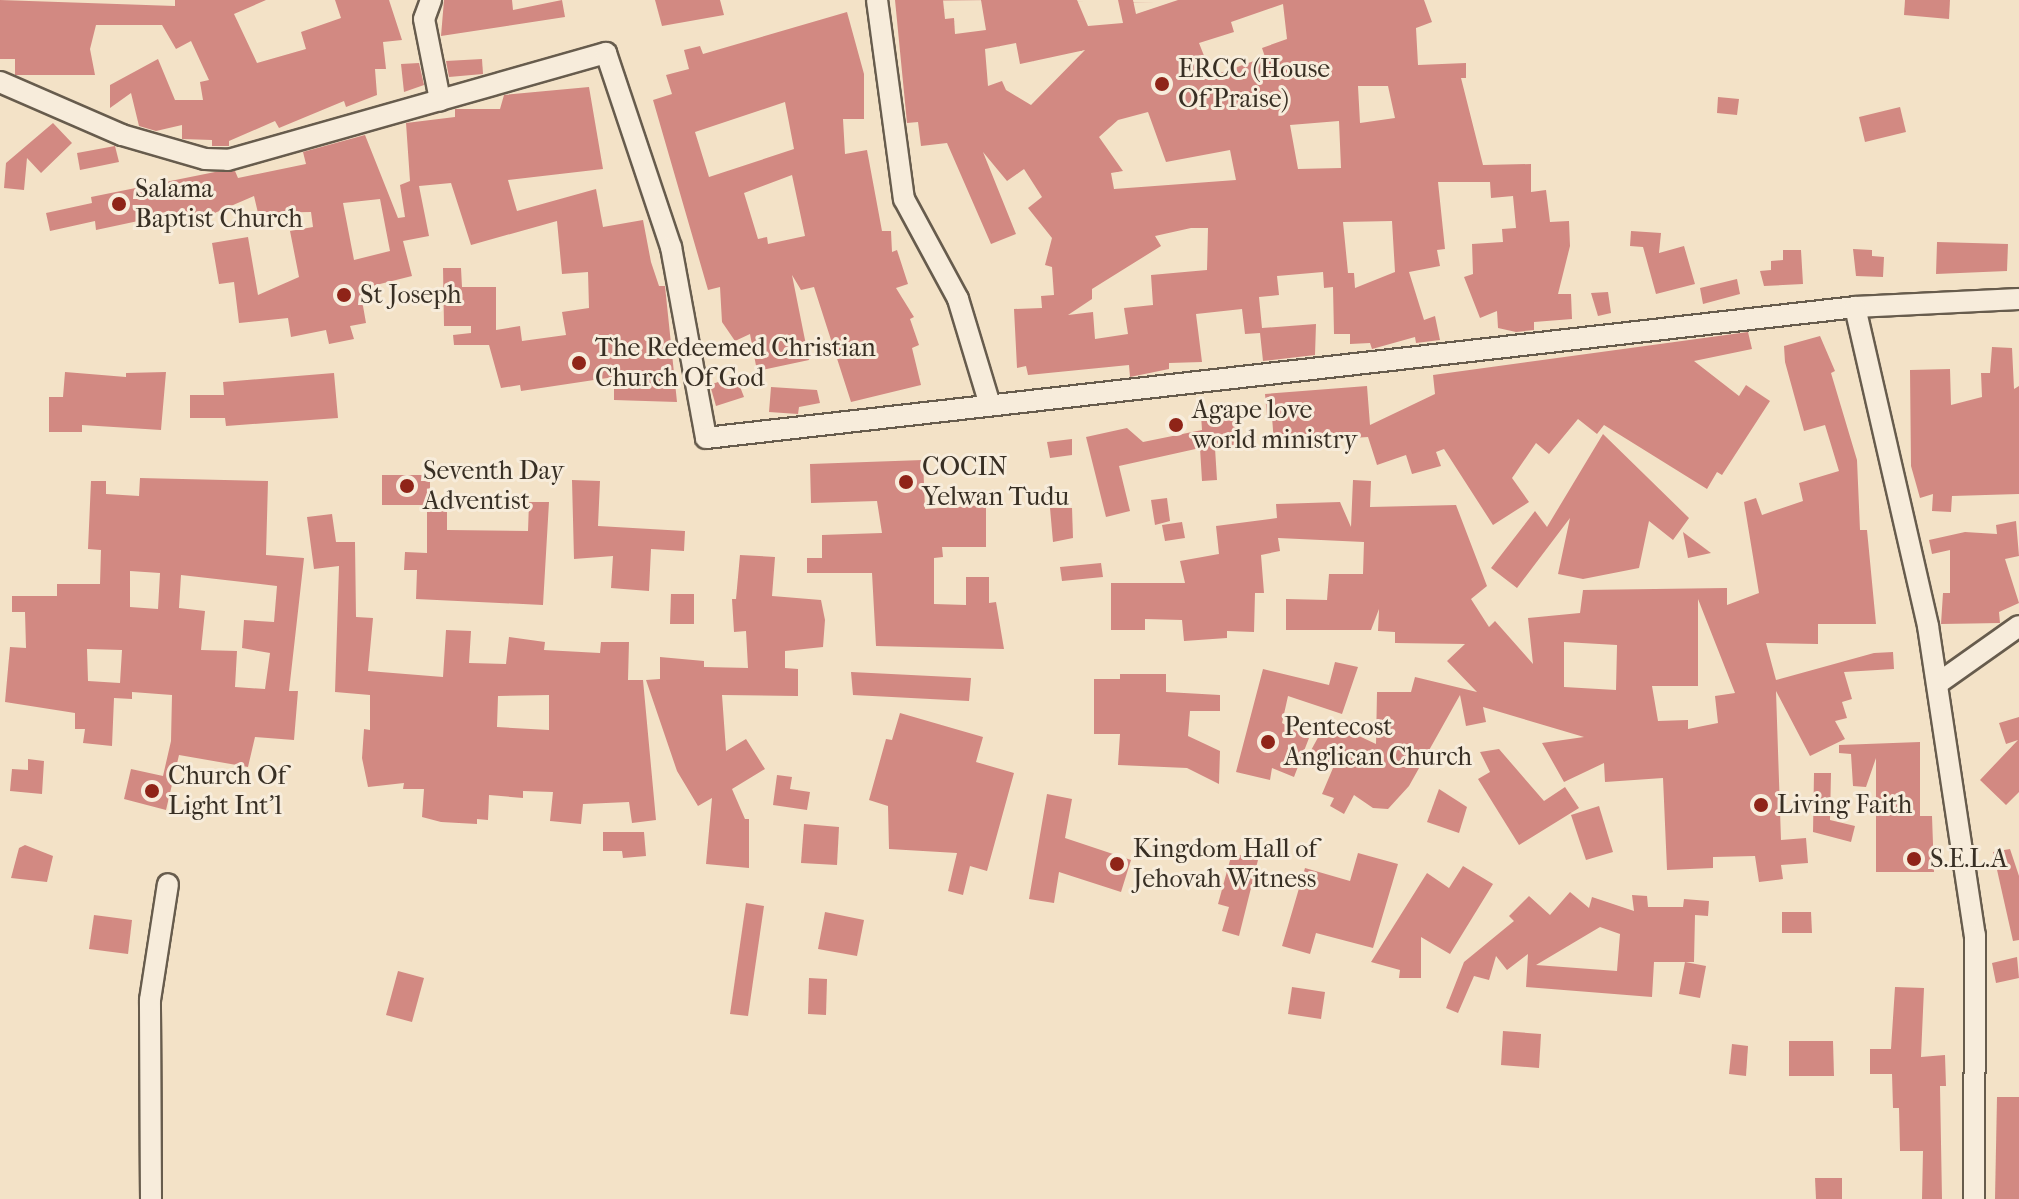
<!DOCTYPE html>
<style>
body{margin:0}
#map{position:relative;width:2019px;height:1199px;overflow:hidden;background:#f3e2c7;font-family:"IM FELL French Canon",serif}
div>[style]{position:absolute}
[style*='--x']{left:calc(var(--x)*1px);top:calc(var(--y)*1px);width:calc(var(--w)*1px);rotate:calc(var(--a)*1deg)}
.building>*{inset:0;background:#d28982}
.roads{filter:drop-shadow(2px 0 #675c4d) drop-shadow(-2px 0 #675c4d) drop-shadow(0 2px #675c4d) drop-shadow(0 -2px #675c4d)}
.minor>*{height:20px;margin:-10px;padding:0 10px;transform-origin:10px;border-radius:10px;background:#f7ecdb}
.dots>*{width:22px;height:22px;translate:-50% -50%;box-sizing:border-box;border:4px solid #f7ecdb;border-radius:50%}
span{translate:-50% -50%;white-space:nowrap;text-align:center;line-height:1.15;-webkit-text-stroke:6px #f7ecdb;paint-order:stroke}
.poi-label{font-size:26px;color:#382f24}
.left{translate:0 -50%;text-align:left}
</style>
<div id="map">
<div class="building">
<i style="clip-path:polygon(0 0,175px 6px,175px 0,266px 0,234px 14px,257px 63px,306px 49px,301px 32px,341px 18px,335px 0,389px 0,402px 40px,383px 42px,386px 69px,375px 69px,377px 95px,346px 107px,344px 101px,279px 128px,275px 121px,229px 141px,229px 146px,212px 146px,212px 140px,182px 139px,182px 125px,156px 131px,139px 126px,131px 93px,110px 108px,110px 85px,158px 59px,175px 100px,203px 100px,200px 82px,209px 80px,191px 41px,176px 49px,162px 25px,96px 25px,90px 49px,95px 75px,15px 75px,15px 59px,0 59px)"></i>
<i style="clip-path:polygon(444px 0,512px 0,513px 10px,562px 0,565px 17px,441px 36px)"></i>
<i style="clip-path:polygon(655px 0,720px 0,724px 15px,662px 26px)"></i>
<i style="clip-path:polygon(evenodd,895px 0,943px 0,945px 19px,954px 18px,955px 34px,986px 30px,981px 0,1077px 0,1088px 26px,1123px 23px,1118px 0,1133px 0,1136px 14px,1178px 0,1424px 0,1432px 22px,1416px 28px,1418px 65px,1466px 63px,1466px 78px,1461px 78px,1483px 165px,1531px 164px,1531px 192px,1546px 190px,1550px 222px,1569px 221px,1570px 246px,1558px 294px,1571px 294px,1572px 319px,1534px 322px,1534px 330px,1516px 332px,1498px 328px,1497px 311px,1480px 318px,1464px 277px,1473px 274px,1472px 244px,1503px 242px,1502px 229px,1516px 228px,1513px 196px,1491px 198px,1490px 182px,1438px 182px,1445px 249px,1437px 250px,1440px 266px,1409px 272px,1424px 320px,1435px 316px,1440px 340px,1416px 343px,1415px 337px,1372px 349px,1370px 343px,1350px 344px,1350px 334px,1334px 334px,1333px 287px,1324px 288px,1323px 272px,1277px 276px,1279px 295px,1259px 297px,1262px 328px,1316px 324px,1315px 355px,1263px 361px,1260px 333px,1245px 334px,1242px 309px,1196px 314px,1202px 362px,1169px 363px,1169px 369px,1130px 377px,1129px 365px,1028px 375px,1026px 366px,1017px 368px,1014px 309px,1042px 308px,1041px 296px,1054px 295px,1052px 267px,1045px 265px,1052px 238px,1028px 208px,1042px 197px,1024px 169px,1007px 181px,983px 152px,1016px 234px,991px 244px,947px 143px,921px 146px,918px 122px,907px 123px,895px 0,1283px 4px,1287px 39px,1262px 48px,1265px 57px,1212px 76px,1199px 43px,1234px 32px,1231px 22px,1283px 4px,895px 0,1016px 43px,1020px 64px,1085px 50px,1031px 105px,1006px 90px,1002px 81px,988px 86px,985px 49px,1016px 43px,895px 0,1358px 86px,1388px 86px,1395px 118px,1360px 123px,1358px 86px,895px 0,1148px 112px,1166px 162px,1230px 150px,1236px 180px,1114px 189px,1111px 173px,1123px 171px,1099px 137px,1118px 120px,1148px 112px,895px 0,1339px 121px,1341px 168px,1298px 169px,1290px 125px,1339px 121px,895px 0,1392px 221px,1395px 272px,1355px 288px,1354px 273px,1348px 273px,1343px 222px,1392px 221px,895px 0,1191px 228px,1208px 228px,1207px 270px,1151px 275px,1153px 305px,1124px 308px,1128px 334px,1095px 339px,1093px 312px,1068px 315px,1092px 299px,1092px 289px,1161px 246px,1155px 236px,1191px 228px)"></i>
<i style="clip-path:polygon(1905px 0,1950px 0,1949px 19px,1904px 15px)"></i>
<i style="clip-path:polygon(evenodd,847px 12px,864px 74px,864px 119px,843px 119px,845px 154px,867px 150px,882px 231px,891px 231px,892px 252px,897px 250px,908px 284px,896px 288px,914px 317px,910px 319px,919px 345px,912px 348px,921px 385px,851px 402px,814px 287px,801px 290px,792px 275px,809px 360px,757px 371px,750px 334px,735px 341px,722px 322px,720px 287px,708px 290px,653px 100px,672px 94px,666px 75px,689px 69px,684px 50px,700px 46px,703px 54px,847px 12px,785px 102px,794px 149px,709px 177px,695px 132px,785px 102px,847px 12px,792px 175px,805px 236px,768px 244px,767px 237px,758px 239px,744px 193px,792px 175px)"></i>
<i style="clip-path:polygon(482px 59px,483px 74px,449px 77px,446px 61px)"></i>
<i style="clip-path:polygon(419px 63px,424px 85px,404px 92px,401px 64px)"></i>
<i style="clip-path:polygon(evenodd,589px 87px,603px 169px,508px 180px,517px 211px,596px 189px,603px 227px,643px 220px,651px 262px,659px 286px,665px 286px,677px 402px,614px 400px,614px 377px,521px 391px,520px 385px,501px 388px,489px 345px,454px 345px,453px 335px,471px 333px,471px 326px,444px 326px,443px 268px,461px 268px,462px 287px,496px 287px,496px 330px,520px 326px,522px 341px,566px 335px,562px 312px,589px 308px,588px 272px,562px 274px,557px 221px,471px 245px,451px 183px,419px 186px,429px 236px,403px 241px,412px 276px,360px 289px,366px 323px,350px 326px,354px 339px,329px 344px,326px 330px,291px 337px,288px 318px,239px 323px,234px 282px,219px 284px,212px 243px,248px 237px,258px 295px,299px 277px,290px 231px,313px 227px,311px 212px,258px 213px,254px 196px,210px 215px,185px 215px,185px 211px,96px 230px,95px 221px,50px 231px,46px 213px,92px 203px,91px 197px,215px 172px,235px 171px,238px 178px,306px 164px,303px 152px,365px 135px,398px 218px,405px 217px,400px 185px,410px 181px,406px 123px,455px 117px,455px 109px,500px 109px,504px 95px,589px 87px,380px 199px,390px 251px,354px 260px,343px 203px,380px 199px)"></i>
<i style="clip-path:polygon(1718px 97px,1739px 99px,1737px 115px,1717px 113px)"></i>
<i style="clip-path:polygon(1900px 107px,1906px 132px,1865px 142px,1859px 117px)"></i>
<i style="clip-path:polygon(53px 123px,72px 143px,41px 173px,27px 158px,24px 190px,4px 188px,6px 163px)"></i>
<i style="clip-path:polygon(115px 146px,119px 162px,80px 170px,77px 153px)"></i>
<i style="clip-path:polygon(1631px 231px,1661px 233px,1659px 253px,1684px 246px,1695px 284px,1656px 294px,1643px 247px,1630px 246px)"></i>
<i style="clip-path:polygon(1937px 242px,2008px 244px,2007px 271px,1936px 274px)"></i>
<i style="clip-path:polygon(1853px 249px,1872px 250px,1872px 256px,1884px 257px,1883px 277px,1856px 276px)"></i>
<i style="clip-path:polygon(1783px 250px,1801px 250px,1803px 284px,1764px 286px,1760px 271px,1771px 270px,1771px 261px,1783px 260px)"></i>
<i style="clip-path:polygon(1737px 279px,1740px 294px,1703px 304px,1700px 288px)"></i>
<i style="clip-path:polygon(1608px 292px,1611px 313px,1598px 316px,1591px 293px)"></i>
<i style="clip-path:polygon(1748px 332px,1752px 349px,1694px 361px,1739px 396px,1746px 385px,1770px 401px,1722px 475px,1717px 472px,1707px 489px,1604px 425px,1597px 434px,1578px 419px,1549px 454px,1536px 443px,1512px 478px,1529px 502px,1493px 525px,1444px 449px,1436px 452px,1441px 466px,1412px 474px,1406px 455px,1377px 465px,1368px 437px,1274px 443px,1272px 417px,1267px 417px,1265px 394px,1367px 386px,1370px 425px,1435px 394px,1433px 375px)"></i>
<i style="clip-path:polygon(evenodd,1820px 336px,1835px 371px,1831px 373px,1857px 460px,1860px 530px,1867px 530px,1876px 624px,1818px 624px,1818px 644px,1766px 643px,1776px 680px,1874px 653px,1893px 652px,1894px 669px,1844px 672px,1852px 699px,1842px 702px,1847px 718px,1835px 721px,1845px 739px,1810px 756px,1776px 691px,1781px 840px,1806px 838px,1808px 863px,1781px 865px,1783px 879px,1759px 882px,1755px 856px,1713px 857px,1713px 868px,1667px 870px,1663px 778px,1605px 782px,1604px 763px,1564px 782px,1542px 743px,1584px 737px,1483px 707px,1486px 722px,1466px 726px,1460px 695px,1409px 786px,1388px 809px,1373px 808px,1354px 795px,1344px 814px,1330px 806px,1334px 798px,1322px 794px,1333px 768px,1309px 754px,1327px 721px,1376px 744px,1377px 692px,1411px 692px,1415px 677px,1477px 692px,1447px 661px,1465px 644px,1395px 643px,1395px 632px,1378px 631px,1379px 609px,1371px 630px,1286px 630px,1286px 599px,1327px 600px,1329px 574px,1363px 574px,1364px 542px,1278px 538px,1280px 551px,1261px 555px,1264px 593px,1255px 593px,1254px 632px,1227px 631px,1227px 638px,1184px 641px,1182px 620px,1145px 619px,1145px 630px,1111px 630px,1111px 583px,1185px 583px,1180px 561px,1219px 554px,1216px 526px,1277px 518px,1276px 504px,1340px 502px,1351px 527px,1353px 480px,1371px 481px,1370px 507px,1456px 505px,1487px 586px,1471px 599px,1489px 627px,1495px 621px,1533px 664px,1528px 618px,1580px 613px,1583px 590px,1727px 588px,1727px 605px,1759px 593px,1744px 502px,1756px 498px,1762px 515px,1803px 501px,1799px 483px,1839px 471px,1825px 425px,1804px 431px,1785px 362px,1784px 346px,1820px 336px,1698px 599px,1735px 693px,1715px 696px,1718px 723px,1688px 729px,1688px 720px,1658px 721px,1652px 686px,1698px 686px,1698px 599px,1820px 336px,1564px 642px,1617px 645px,1616px 690px,1564px 687px,1564px 642px)"></i>
<i style="clip-path:polygon(1992px 347px,2012px 348px,2014px 389px,2019px 386px,2019px 494px,1952px 496px,1951px 512px,1932px 511px,1933px 494px,1920px 498px,1911px 466px,1910px 370px,1950px 369px,1951px 405px,1982px 397px,1981px 373px,1990px 373px)"></i>
<i style="clip-path:polygon(65px 372px,126px 377px,126px 373px,166px 372px,161px 430px,82px 425px,82px 432px,49px 432px,49px 397px,63px 397px)"></i>
<i style="clip-path:polygon(334px 373px,338px 418px,226px 426px,225px 418px,190px 418px,190px 395px,224px 395px,223px 382px)"></i>
<i style="clip-path:polygon(718px 382px,739px 384px,744px 397px,716px 406px,710px 385px)"></i>
<i style="clip-path:polygon(771px 387px,817px 390px,820px 403px,799px 407px,798px 414px,769px 412px)"></i>
<i style="clip-path:polygon(1238px 413px,1233px 448px,1215px 448px,1217px 480px,1202px 481px,1200px 448px,1119px 466px,1130px 511px,1106px 517px,1086px 437px,1127px 428px,1143px 442px,1202px 430px,1201px 415px)"></i>
<i style="clip-path:polygon(1603px 434px,1689px 518px,1673px 540px,1649px 521px,1639px 568px,1583px 579px,1558px 574px,1570px 518px,1517px 588px,1491px 568px,1535px 511px,1547px 527px)"></i>
<i style="clip-path:polygon(1072px 439px,1072px 455px,1050px 458px,1047px 442px)"></i>
<i style="clip-path:polygon(923px 460px,925px 509px,986px 505px,986px 547px,942px 547px,943px 557px,934px 558px,934px 604px,966px 605px,966px 577px,989px 577px,989px 603px,996px 602px,1004px 649px,876px 646px,872px 573px,807px 573px,807px 558px,822px 558px,822px 535px,882px 533px,877px 501px,811px 503px,810px 464px)"></i>
<i style="clip-path:polygon(382px 475px,430px 475px,430px 505px,382px 505px)"></i>
<i style="clip-path:polygon(evenodd,140px 478px,268px 481px,266px 555px,304px 558px,289px 691px,298px 691px,294px 740px,255px 737px,248px 767px,179px 755px,166px 810px,124px 799px,131px 769px,163px 776px,171px 741px,172px 695px,132px 692px,132px 699px,114px 698px,112px 746px,83px 743px,85px 729px,75px 729px,75px 713px,5px 702px,10px 647px,26px 648px,25px 612px,12px 612px,12px 596px,57px 596px,57px 584px,100px 584px,101px 550px,88px 549px,91px 481px,106px 481px,106px 494px,139px 496px,140px 478px,130px 571px,160px 573px,158px 609px,130px 607px,130px 571px,140px 478px,181px 575px,277px 586px,274px 622px,244px 620px,242px 648px,270px 653px,265px 689px,235px 687px,237px 651px,201px 650px,205px 611px,179px 608px,181px 575px,140px 478px,87px 649px,122px 650px,120px 683px,88px 681px,87px 649px)"></i>
<i style="clip-path:polygon(572px 480px,600px 481px,598px 526px,685px 531px,684px 551px,651px 549px,649px 591px,611px 588px,613px 556px,574px 559px)"></i>
<i style="clip-path:polygon(1167px 498px,1170px 521px,1155px 525px,1151px 500px)"></i>
<i style="clip-path:polygon(529px 502px,549px 502px,543px 605px,416px 599px,417px 570px,404px 570px,405px 552px,427px 553px,427px 510px,447px 510px,447px 530px,528px 531px)"></i>
<i style="clip-path:polygon(1050px 508px,1072px 508px,1073px 538px,1053px 542px)"></i>
<i style="clip-path:polygon(evenodd,332px 514px,336px 542px,355px 542px,356px 617px,373px 618px,368px 671px,443px 677px,446px 630px,471px 631px,469px 663px,506px 664px,509px 637px,545px 642px,544px 650px,600px 653px,601px 642px,629px 642px,628px 680px,643px 680px,656px 820px,632px 823px,629px 802px,583px 804px,581px 824px,550px 821px,553px 792px,523px 791px,523px 798px,489px 795px,488px 820px,477px 819px,477px 824px,441px 822px,422px 817px,424px 789px,403px 789px,404px 783px,368px 787px,362px 758px,364px 729px,370px 730px,370px 695px,335px 692px,339px 566px,314px 569px,307px 517px,332px 514px,549px 695px,549px 730px,497px 727px,498px 696px,549px 695px)"></i>
<i style="clip-path:polygon(2016px 521px,2019px 556px,2005px 559px,2019px 603px,1999px 612px,2000px 623px,1941px 624px,1943px 593px,1950px 593px,1950px 550px,1932px 554px,1929px 540px,1965px 532px,1997px 534px,1996px 525px)"></i>
<i style="clip-path:polygon(1182px 522px,1185px 538px,1165px 541px,1162px 525px)"></i>
<i style="clip-path:polygon(1683px 532px,1711px 553px,1688px 558px)"></i>
<i style="clip-path:polygon(740px 555px,775px 557px,772px 596px,821px 600px,825px 620px,823px 647px,785px 651px,785px 668px,798px 669px,798px 696px,722px 695px,726px 751px,746px 739px,765px 769px,732px 789px,745px 819px,749px 819px,749px 868px,706px 864px,712px 798px,698px 806px,677px 771px,646px 680px,660px 679px,660px 657px,704px 661px,704px 667px,748px 668px,746px 631px,734px 632px,732px 599px,736px 599px)"></i>
<i style="clip-path:polygon(1101px 563px,1103px 577px,1062px 581px,1060px 567px)"></i>
<i style="clip-path:polygon(671px 594px,694px 594px,694px 624px,670px 624px)"></i>
<i style="clip-path:polygon(1335px 662px,1358px 667px,1342px 714px,1288px 696px,1282px 723px,1309px 738px,1294px 777px,1272px 768px,1270px 780px,1236px 772px,1263px 669px,1329px 685px)"></i>
<i style="clip-path:polygon(851px 672px,971px 678px,969px 701px,853px 695px)"></i>
<i style="clip-path:polygon(1120px 674px,1166px 674px,1166px 692px,1220px 695px,1220px 711px,1190px 711px,1188px 736px,1220px 751px,1219px 784px,1187px 768px,1118px 765px,1120px 734px,1094px 734px,1094px 679px,1120px 679px)"></i>
<i style="clip-path:polygon(900px 713px,983px 737px,976px 762px,1014px 773px,987px 871px,970px 866px,963px 895px,948px 891px,957px 853px,889px 849px,888px 806px,869px 800px,886px 739px,892px 740px)"></i>
<i style="clip-path:polygon(2019px 717px,2019px 792px,2006px 805px,1980px 780px,2018px 740px,2006px 744px,1999px 723px)"></i>
<i style="clip-path:polygon(1920px 742px,1920px 816px,1932px 816px,1934px 872px,1876px 872px,1876px 758px,1866px 787px,1853px 786px,1851px 754px,1839px 753px,1839px 745px)"></i>
<i style="clip-path:polygon(1499px 749px,1544px 801px,1565px 787px,1579px 808px,1519px 845px,1478px 779px,1490px 772px,1480px 752px)"></i>
<i style="clip-path:polygon(28px 759px,44px 761px,42px 794px,10px 791px,12px 769px,28px 770px)"></i>
<i style="clip-path:polygon(1814px 773px,1831px 773px,1830px 820px,1855px 826px,1851px 842px,1813px 832px)"></i>
<i style="clip-path:polygon(777px 775px,792px 777px,790px 789px,810px 792px,807px 810px,773px 805px)"></i>
<i style="clip-path:polygon(1439px 789px,1467px 807px,1459px 833px,1427px 822px)"></i>
<i style="clip-path:polygon(1047px 794px,1072px 799px,1065px 838px,1131px 860px,1121px 892px,1059px 872px,1054px 903px,1029px 899px)"></i>
<i style="clip-path:polygon(1599px 806px,1613px 852px,1586px 860px,1571px 815px)"></i>
<i style="clip-path:polygon(804px 824px,839px 827px,837px 865px,801px 863px)"></i>
<i style="clip-path:polygon(603px 832px,644px 832px,646px 856px,623px 858px,622px 851px,603px 851px)"></i>
<i style="clip-path:polygon(25px 845px,53px 856px,47px 882px,11px 878px,19px 848px)"></i>
<i style="clip-path:polygon(2010px 849px,2019px 876px,2019px 940px,2013px 941px,1993px 852px)"></i>
<i style="clip-path:polygon(1232px 853px,1258px 860px,1239px 936px,1222px 931px,1229px 907px,1218px 904px)"></i>
<i style="clip-path:polygon(1358px 853px,1398px 864px,1373px 948px,1316px 933px,1310px 954px,1282px 946px,1305px 868px,1350px 881px)"></i>
<i style="clip-path:polygon(1463px 866px,1493px 884px,1450px 954px,1421px 937px,1421px 978px,1399px 978px,1400px 970px,1371px 962px,1427px 873px,1449px 888px)"></i>
<i style="clip-path:polygon(evenodd,1570px 892px,1589px 908px,1592px 897px,1634px 911px,1632px 895px,1647px 896px,1648px 907px,1683px 907px,1684px 899px,1709px 901px,1708px 916px,1695px 915px,1694px 962px,1654px 962px,1652px 997px,1526px 987px,1528px 954px,1507px 970px,1496px 956px,1489px 980px,1474px 976px,1458px 1013px,1446px 1008px,1464px 962px,1514px 921px,1509px 916px,1529px 896px,1550px 915px,1570px 892px,1600px 927px,1620px 934px,1617px 971px,1536px 965px,1600px 927px)"></i>
<i style="clip-path:polygon(746px 903px,764px 906px,748px 1016px,730px 1014px)"></i>
<i style="clip-path:polygon(825px 912px,864px 920px,857px 956px,818px 949px)"></i>
<i style="clip-path:polygon(1782px 912px,1811px 912px,1812px 933px,1782px 933px)"></i>
<i style="clip-path:polygon(94px 915px,132px 920px,128px 954px,89px 949px)"></i>
<i style="clip-path:polygon(2017px 957px,2019px 978px,1996px 983px,1992px 963px)"></i>
<i style="clip-path:polygon(1685px 962px,1706px 966px,1700px 998px,1679px 994px)"></i>
<i style="clip-path:polygon(398px 971px,424px 978px,412px 1022px,386px 1015px)"></i>
<i style="clip-path:polygon(809px 978px,827px 979px,826px 1015px,808px 1014px)"></i>
<i style="clip-path:polygon(1292px 987px,1325px 992px,1321px 1019px,1288px 1014px)"></i>
<i style="clip-path:polygon(1895px 987px,1924px 988px,1921px 1057px,1945px 1055px,1946px 1086px,1940px 1086px,1942px 1199px,1922px 1199px,1923px 1151px,1900px 1151px,1899px 1108px,1893px 1108px,1892px 1074px,1870px 1074px,1870px 1049px,1891px 1049px)"></i>
<i style="clip-path:polygon(1503px 1031px,1541px 1034px,1539px 1068px,1501px 1065px)"></i>
<i style="clip-path:polygon(1789px 1041px,1833px 1041px,1834px 1076px,1789px 1076px)"></i>
<i style="clip-path:polygon(1732px 1044px,1748px 1046px,1746px 1076px,1729px 1074px)"></i>
<i style="clip-path:polygon(1997px 1097px,2019px 1097px,2019px 1199px,1995px 1199px)"></i>
<i style="clip-path:polygon(1815px 1178px,1842px 1178px,1842px 1199px,1816px 1199px)"></i>
</div>
<div class="roads">
<div class="minor">
<i style="--x:431;--y:0;--w:20;--a:110"></i>
<i style="--x:424;--y:19;--w:83;--a:78.8"></i>
<i style="--x:877;--y:0;--w:201;--a:82.3"></i>
<i style="--x:904;--y:199;--w:114;--a:61.6"></i>
<i style="--x:958;--y:299;--w:111;--a:73.2"></i>
<i style="--x:0;--y:82;--w:133;--a:23.5"></i>
<i style="--x:122;--y:135;--w:86;--a:16.1"></i>
<i style="--x:205;--y:159;--w:23;--a:2"></i>
<i style="--x:228;--y:160;--w:393;--a:-15.8"></i>
<i style="--x:606;--y:53;--w:205;--a:71.5"></i>
<i style="--x:671;--y:247;--w:194;--a:79.6"></i>
<i style="--x:706;--y:438;--w:1156;--a:-6.5"></i>
<i style="--x:1855;--y:307;--w:164;--a:-2.8"></i>
<i style="--x:1855;--y:307;--w:327;--a:77.1"></i>
<i style="--x:1928;--y:626;--w:313;--a:81.4"></i>
<i style="--x:1975;--y:935;--w:264;--a:90.2"></i>
<i style="--x:1937;--y:684;--w:100;--a:-35.3"></i>
<i style="--x:151;--y:1199;--w:199;--a:-90.3"></i>
<i style="--x:150;--y:1000;--w:117;--a:-81.2"></i>
</div>
</div>
<div class="dots">
<i style="left:1162px;top:84px;background:#8f2418"></i>
<i style="left:119px;top:204px;background:#8f2418"></i>
<i style="left:344px;top:295px;background:#8f2418"></i>
<i style="left:579px;top:363px;background:#8f2418"></i>
<i style="left:1176px;top:425px;background:#8f2418"></i>
<i style="left:906px;top:482px;background:#8f2418"></i>
<i style="left:407px;top:486px;background:#8f2418"></i>
<i style="left:1268px;top:742px;background:#8f2418"></i>
<i style="left:152px;top:791px;background:#8f2418"></i>
<i style="left:1761px;top:805px;background:#8f2418"></i>
<i style="left:1914px;top:859px;background:#8f2418"></i>
<i style="left:1117px;top:864px;background:#8f2418"></i>
</div>
<div class="poi-label">
<span class="left" style="left:1178px;top:84px">ERCC (House<br>Of Praise)</span>
<span class="left" style="left:135px;top:204px">Salama<br>Baptist Church</span>
<span class="left" style="left:360px;top:295px">St Joseph</span>
<span class="left" style="left:595px;top:363px">The Redeemed Christian<br>Church Of God</span>
<span class="left" style="left:1192px;top:425px">Agape love<br>world ministry</span>
<span class="left" style="left:922px;top:482px">COCIN<br>Yelwan Tudu</span>
<span class="left" style="left:423px;top:486px">Seventh Day<br>Adventist</span>
<span class="left" style="left:1284px;top:742px">Pentecost<br>Anglican Church</span>
<span class="left" style="left:168px;top:791px">Church Of<br>Light Int'l</span>
<span class="left" style="left:1777px;top:805px">Living Faith</span>
<span class="left" style="left:1133px;top:864px">Kingdom Hall of<br>Jehovah Witness</span>
<span class="left" style="left:1930px;top:859px">S.E.L.A</span>
</div>
</div>
